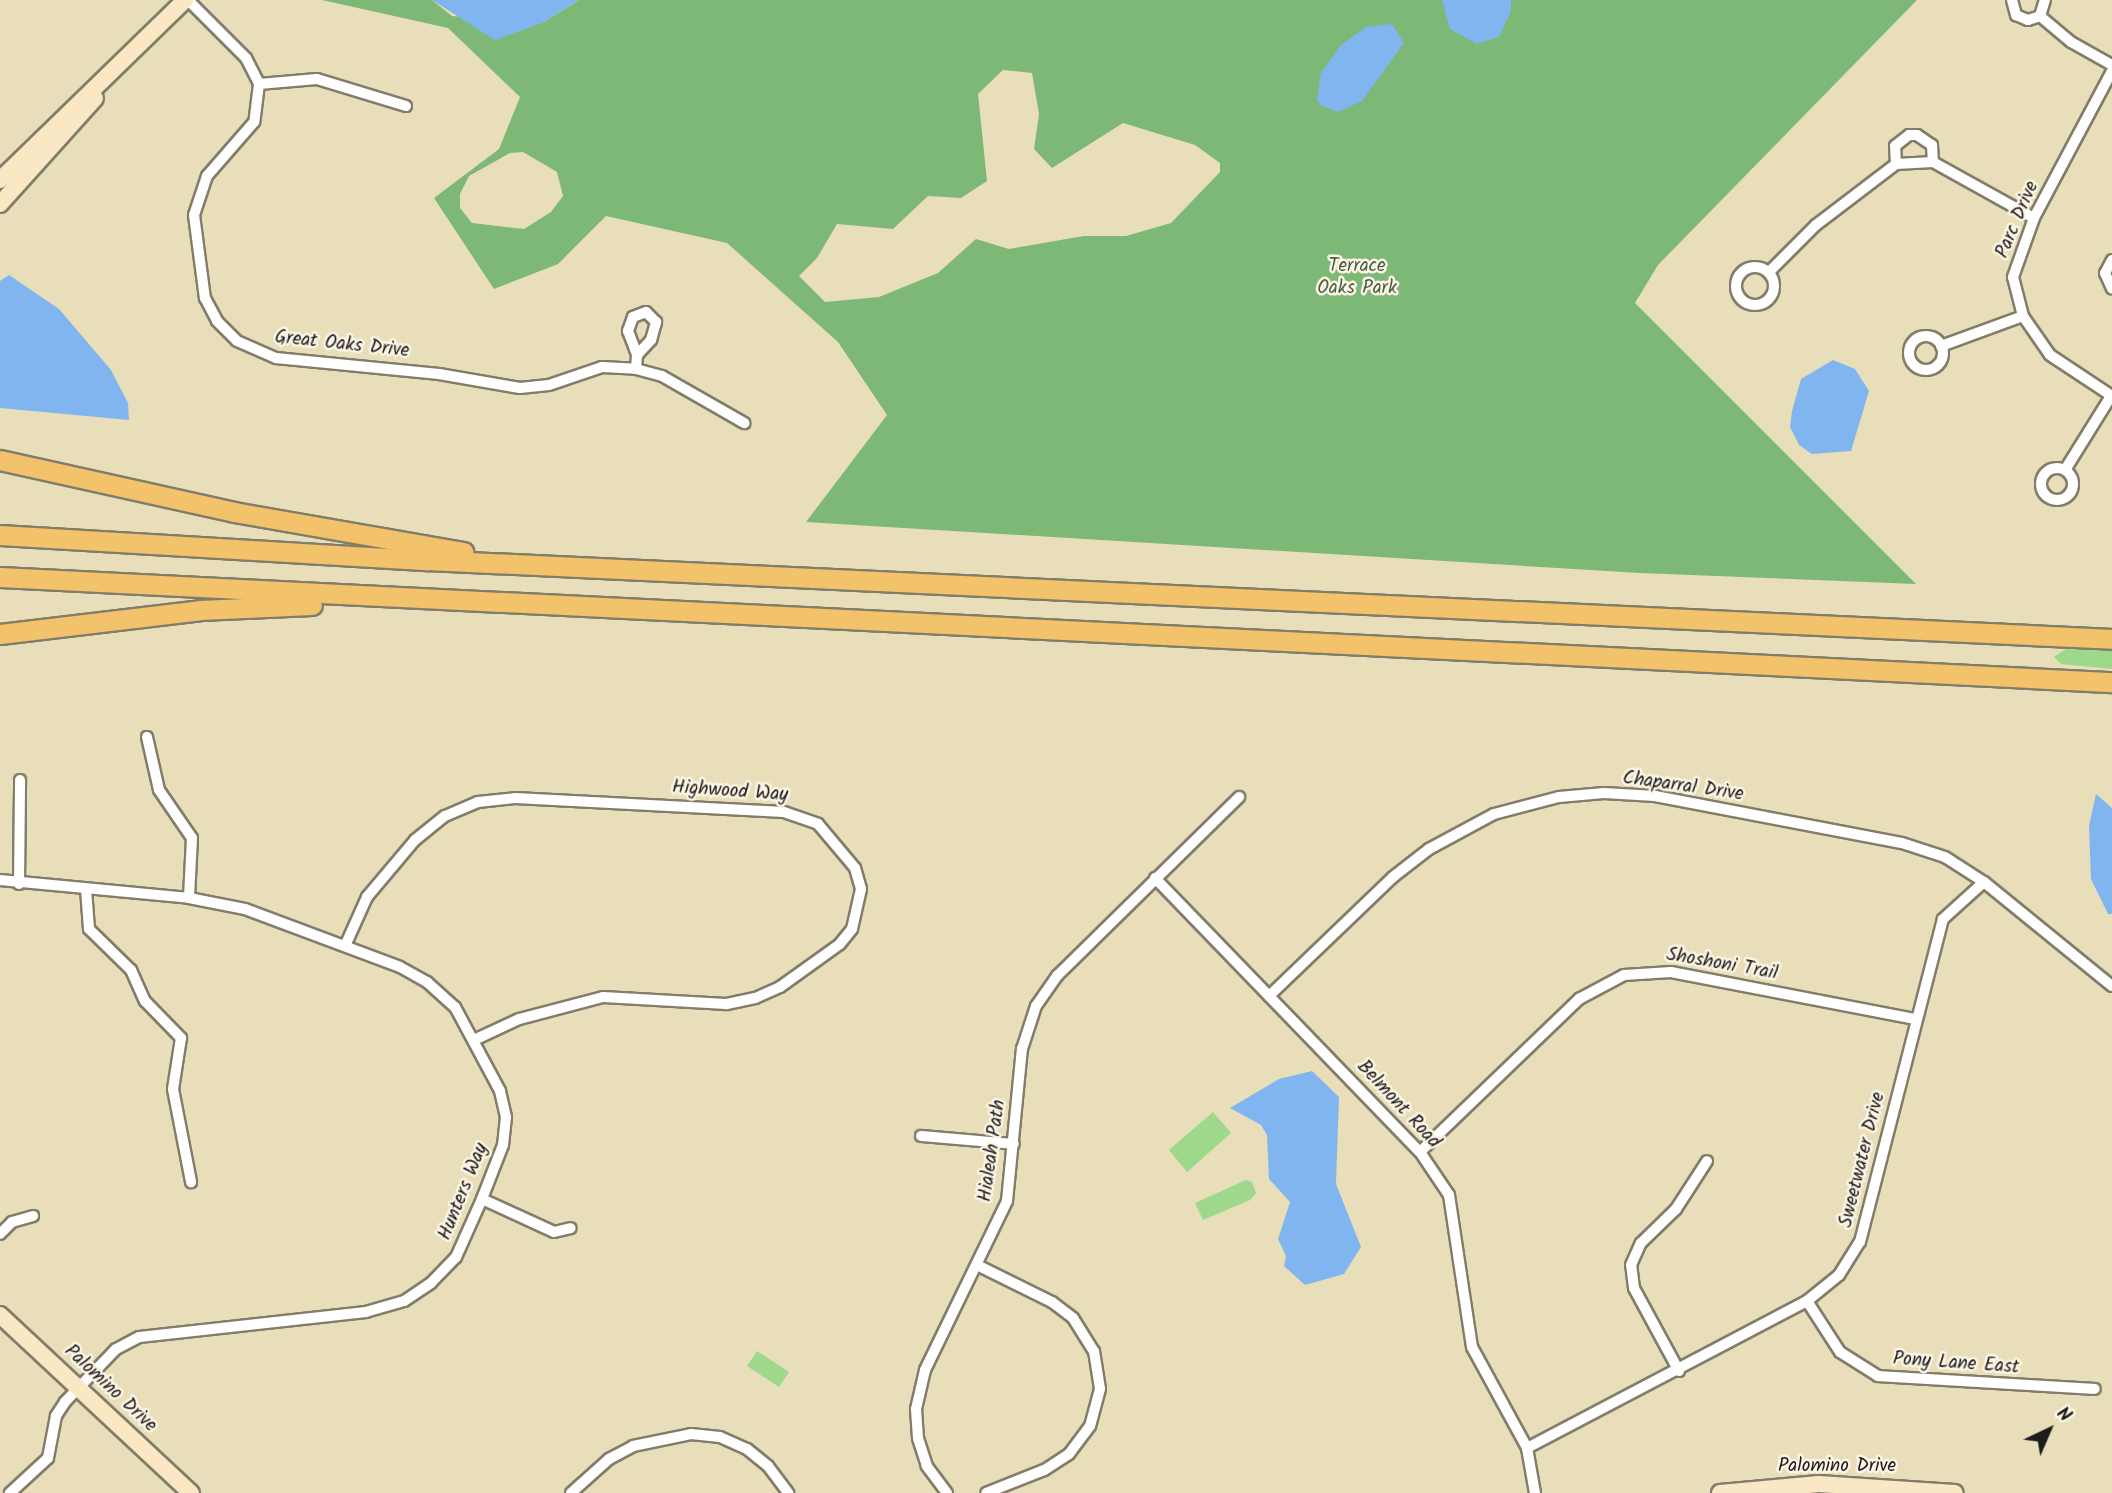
<!DOCTYPE html>
<style>
body{margin:0}
#map{position:relative;width:2112px;height:1493px;overflow:hidden;background:#e8deb9;font-family:Kalam,sans-serif}
div>[style]{position:absolute}
[style*='--x']{left:calc(var(--x)*1px);top:calc(var(--y)*1px);width:calc(var(--w)*1px);rotate:calc(var(--a)*1deg)}
.green>*{inset:0;background:#9dd88b}
.forest>*{inset:0;background:#7eb877}
.water>*{inset:0;background:#81b5ef}
.roads{filter:drop-shadow(2px 0 #827d6a) drop-shadow(-2px 0 #827d6a) drop-shadow(0 2px #827d6a) drop-shadow(0 -2px #827d6a)}
.street>*{height:10px;margin:-5px;padding:0 5px;transform-origin:5px;border-radius:5px;background:#fff}
.street>.ring{margin:-5px;padding:0;box-sizing:content-box;background:none;border:10px solid #fff;border-radius:50%}
.secondary>*{height:16px;margin:-8px;padding:0 8px;transform-origin:8px;border-radius:8px;background:#fae7c3}
.highway>*{height:19px;margin:-9.5px;padding:0 9.5px;transform-origin:9.5px;border-radius:9.5px;background:#f2c36a}
span{translate:-50% -50%;white-space:nowrap;text-align:center;line-height:1.15;-webkit-text-stroke:5px #fcf5e5;paint-order:stroke}
.street-label{font-size:19px;color:#1c1c1c}
.park-label{font-size:19px;color:#495e43}
.north{position:absolute;left:2014px;top:1395px;width:70px;height:70px;-webkit-text-stroke:5px #fcf5e5;paint-order:stroke;rotate:44deg;font-size:19px;font-weight:700;line-height:28px;text-align:center;color:#1c1c1c}
.north::after{content:'';display:block;margin:auto;width:24px;height:32px;background:#1c1c1c;clip-path:polygon(50% 0,100% 100%,50% 72%,0 100%)}
</style>
<div id="map">
<div class="green">
<i style="clip-path:polygon(2066px 649px,2112px 651px,2112px 669px,2061px 664px,2054px 657px)"></i>
<i style="clip-path:polygon(1213px 1112px,1231px 1133px,1187px 1172px,1169px 1150px)"></i>
<i style="clip-path:polygon(1246px 1180px,1252px 1182px,1256px 1193px,1250px 1200px,1203px 1220px,1195px 1203px)"></i>
<i style="clip-path:polygon(757px 1351px,789px 1372px,779px 1387px,747px 1366px)"></i>
</div>
<div class="forest">
<i style="clip-path:polygon(evenodd,322px 0,432px 0,452px 16px,542px 23px,579px 0,1917px 0,1658px 265px,1635px 303px,1916px 584px,1640px 573px,806px 522px,887px 415px,838px 342px,727px 243px,606px 216px,558px 264px,494px 289px,434px 198px,499px 149px,520px 97px,448px 28px,322px 0,1003px 70px,1032px 73px,1039px 114px,1034px 149px,1052px 168px,1123px 123px,1195px 145px,1220px 163px,1220px 172px,1171px 223px,1126px 236px,1084px 236px,1009px 249px,976px 239px,938px 273px,879px 297px,825px 302px,799px 276px,817px 258px,837px 224px,893px 229px,928px 196px,961px 198px,987px 181px,978px 94px,1003px 70px,322px 0,523px 152px,557px 172px,563px 196px,551px 212px,524px 229px,472px 223px,460px 208px,460px 194px,469px 176px,510px 153px,523px 152px)"></i>
</div>
<div class="water">
<i style="clip-path:polygon(432px 0,579px 0,542px 23px,495px 40px)"></i>
<i style="clip-path:polygon(1442px 0,1511px 0,1511px 11px,1499px 37px,1477px 44px,1450px 29px)"></i>
<i style="clip-path:polygon(1392px 24px,1404px 43px,1362px 101px,1338px 112px,1322px 106px,1317px 101px,1321px 73px,1340px 46px,1366px 27px)"></i>
<i style="clip-path:polygon(9px 275px,59px 309px,111px 370px,128px 403px,129px 420px,0 408px,0 281px)"></i>
<i style="clip-path:polygon(1833px 360px,1855px 369px,1869px 391px,1851px 451px,1812px 454px,1799px 445px,1790px 427px,1792px 411px,1801px 379px)"></i>
<i style="clip-path:polygon(2096px 794px,2112px 808px,2112px 914px,2108px 914px,2091px 879px,2089px 826px)"></i>
<i style="clip-path:polygon(1312px 1071px,1339px 1097px,1336px 1184px,1361px 1247px,1344px 1274px,1305px 1285px,1284px 1266px,1286px 1256px,1278px 1239px,1290px 1202px,1269px 1179px,1267px 1135px,1261px 1125px,1230px 1108px,1279px 1079px)"></i>
</div>
<div class="roads">
<div class="street">
<i style="--x:188;--y:0;--w:82;--a:45"></i>
<i style="--x:246;--y:58;--w:29;--a:63"></i>
<i style="--x:259;--y:84;--w:38;--a:97"></i>
<i style="--x:254;--y:122;--w:72;--a:131"></i>
<i style="--x:207;--y:176;--w:41;--a:108.4"></i>
<i style="--x:194;--y:215;--w:84;--a:82.5"></i>
<i style="--x:205;--y:298;--w:26;--a:62"></i>
<i style="--x:217;--y:321;--w:28;--a:45"></i>
<i style="--x:237;--y:341;--w:43;--a:23.6"></i>
<i style="--x:276;--y:358;--w:164;--a:5.6"></i>
<i style="--x:439;--y:374;--w:82;--a:9.8"></i>
<i style="--x:520;--y:388;--w:29;--a:-6"></i>
<i style="--x:549;--y:385;--w:56;--a:-18.8"></i>
<i style="--x:602;--y:367;--w:34;--a:3"></i>
<i style="--x:636;--y:369;--w:27;--a:15"></i>
<i style="--x:662;--y:376;--w:95;--a:29.8"></i>
<i style="--x:2012;--y:0;--w:16;--a:75"></i>
<i style="--x:2016;--y:15;--w:13;--a:23"></i>
<i style="--x:2028;--y:20;--w:13;--a:-18"></i>
<i style="--x:2040;--y:16;--w:17;--a:-73"></i>
<i style="--x:2040;--y:16;--w:40;--a:40"></i>
<i style="--x:2071;--y:42;--w:47;--a:29.3"></i>
<i style="--x:2112;--y:71;--w:166;--a:118"></i>
<i style="--x:2034;--y:218;--w:63;--a:109.6"></i>
<i style="--x:2013;--y:277;--w:40;--a:75.6"></i>
<i style="--x:2023;--y:316;--w:47;--a:55.3"></i>
<i style="--x:2050;--y:355;--w:74;--a:33.5"></i>
<i style="--x:259;--y:84;--w:58;--a:-4.9"></i>
<i style="--x:317;--y:79;--w:93;--a:16.9"></i>
<i style="--x:1896;--y:164;--w:18;--a:-93"></i>
<i style="--x:1895;--y:146;--w:18;--a:-38"></i>
<i style="--x:1909;--y:135;--w:8;--a:0"></i>
<i style="--x:1917;--y:135;--w:18;--a:34"></i>
<i style="--x:1932;--y:145;--w:17;--a:87"></i>
<i style="--x:2112;--y:260;--w:15;--a:118"></i>
<i style="--x:2105;--y:273;--w:17;--a:66"></i>
<i class="ring" style="left:1736px;top:267px;width:28px;height:28px"></i>
<i style="--x:1769;--y:272;--w:66;--a:-45"></i>
<i style="--x:1816;--y:225;--w:101;--a:-37.3"></i>
<i style="--x:1896;--y:164;--w:37;--a:-3"></i>
<i style="--x:1933;--y:162;--w:115;--a:29"></i>
<i class="ring" style="left:1909px;top:336px;width:24px;height:24px"></i>
<i style="--x:1941;--y:346;--w:87;--a:-20.1"></i>
<i style="--x:636;--y:369;--w:14;--a:-86"></i>
<i style="--x:637;--y:355;--w:21;--a:-47"></i>
<i style="--x:651;--y:340;--w:19;--a:-74"></i>
<i style="--x:656;--y:322;--w:14;--a:-135"></i>
<i style="--x:646;--y:312;--w:14;--a:159"></i>
<i style="--x:633;--y:317;--w:15;--a:110"></i>
<i style="--x:628;--y:331;--w:26;--a:69"></i>
<i class="ring" style="left:2041px;top:468px;width:22px;height:22px"></i>
<i style="--x:2065;--y:470;--w:87;--a:-58.1"></i>
<i style="--x:147;--y:737;--w:54;--a:77.2"></i>
<i style="--x:159;--y:790;--w:58;--a:55.5"></i>
<i style="--x:192;--y:838;--w:60;--a:92.9"></i>
<i style="--x:1155;--y:878;--w:381;--a:46"></i>
<i style="--x:1420;--y:1152;--w:52;--a:56"></i>
<i style="--x:1449;--y:1195;--w:154;--a:81.4"></i>
<i style="--x:1472;--y:1347;--w:115;--a:61.4"></i>
<i style="--x:1527;--y:1448;--w:46;--a:79.9"></i>
<i style="--x:0;--y:880;--w:190;--a:5.4"></i>
<i style="--x:189;--y:898;--w:57;--a:11.1"></i>
<i style="--x:245;--y:909;--w:165;--a:20.5"></i>
<i style="--x:400;--y:967;--w:31;--a:29"></i>
<i style="--x:427;--y:982;--w:38;--a:42"></i>
<i style="--x:455;--y:1007;--w:95;--a:61.8"></i>
<i style="--x:500;--y:1091;--w:27;--a:77"></i>
<i style="--x:506;--y:1117;--w:28;--a:96"></i>
<i style="--x:503;--y:1145;--w:58;--a:111.3"></i>
<i style="--x:482;--y:1199;--w:64;--a:114.1"></i>
<i style="--x:456;--y:1257;--w:36;--a:134"></i>
<i style="--x:431;--y:1283;--w:32;--a:146"></i>
<i style="--x:404;--y:1301;--w:40;--a:164"></i>
<i style="--x:366;--y:1312;--w:228;--a:173.7"></i>
<i style="--x:139;--y:1337;--w:26;--a:152"></i>
<i style="--x:116;--y:1349;--w:74;--a:133.9"></i>
<i style="--x:65;--y:1402;--w:17;--a:123"></i>
<i style="--x:56;--y:1416;--w:43;--a:100.8"></i>
<i style="--x:48;--y:1458;--w:52;--a:137.4"></i>
<i style="--x:19;--y:884;--w:104;--a:-89.4"></i>
<i style="--x:86;--y:889;--w:40;--a:85.7"></i>
<i style="--x:89;--y:929;--w:59;--a:44.3"></i>
<i style="--x:131;--y:970;--w:34;--a:66"></i>
<i style="--x:145;--y:1001;--w:52;--a:45.8"></i>
<i style="--x:181;--y:1038;--w:52;--a:98.9"></i>
<i style="--x:173;--y:1089;--w:95;--a:79"></i>
<i style="--x:345;--y:946;--w:54;--a:-65.8"></i>
<i style="--x:367;--y:897;--w:75;--a:-49.9"></i>
<i style="--x:415;--y:840;--w:38;--a:-39"></i>
<i style="--x:445;--y:816;--w:36;--a:-23"></i>
<i style="--x:478;--y:802;--w:37;--a:-6"></i>
<i style="--x:515;--y:798;--w:269;--a:3"></i>
<i style="--x:784;--y:812;--w:36;--a:19"></i>
<i style="--x:818;--y:824;--w:57;--a:49.9"></i>
<i style="--x:855;--y:868;--w:22;--a:74"></i>
<i style="--x:861;--y:889;--w:41;--a:102.7"></i>
<i style="--x:852;--y:929;--w:19;--a:129"></i>
<i style="--x:840;--y:944;--w:74;--a:144.4"></i>
<i style="--x:780;--y:987;--w:27;--a:156"></i>
<i style="--x:755;--y:998;--w:30;--a:168"></i>
<i style="--x:726;--y:1004;--w:123;--a:-176.7"></i>
<i style="--x:603;--y:997;--w:87;--a:165.3"></i>
<i style="--x:519;--y:1019;--w:50;--a:155"></i>
<i style="--x:1269;--y:996;--w:172;--a:-43.8"></i>
<i style="--x:1393;--y:877;--w:46;--a:-37.9"></i>
<i style="--x:1429;--y:849;--w:74;--a:-28.3"></i>
<i style="--x:1494;--y:814;--w:67;--a:-14.7"></i>
<i style="--x:1559;--y:797;--w:45;--a:-5.1"></i>
<i style="--x:1604;--y:793;--w:51;--a:3.4"></i>
<i style="--x:1655;--y:796;--w:251;--a:10.8"></i>
<i style="--x:1902;--y:843;--w:45;--a:18"></i>
<i style="--x:1945;--y:857;--w:46;--a:32.7"></i>
<i style="--x:1984;--y:882;--w:165;--a:39.1"></i>
<i style="--x:921;--y:1136;--w:93;--a:4.9"></i>
<i style="--x:1420;--y:1152;--w:221;--a:-43.9"></i>
<i style="--x:1579;--y:999;--w:51;--a:-28.1"></i>
<i style="--x:1624;--y:975;--w:47;--a:-3.7"></i>
<i style="--x:1671;--y:972;--w:249;--a:10.9"></i>
<i style="--x:482;--y:1199;--w:79;--a:24.6"></i>
<i style="--x:554;--y:1232;--w:17;--a:-13"></i>
<i style="--x:0;--y:1234;--w:17;--a:-45"></i>
<i style="--x:12;--y:1222;--w:22;--a:-16"></i>
<i style="--x:977;--y:1265;--w:84;--a:26.3"></i>
<i style="--x:1052;--y:1302;--w:26;--a:37"></i>
<i style="--x:1073;--y:1318;--w:39;--a:58"></i>
<i style="--x:1094;--y:1351;--w:38;--a:81"></i>
<i style="--x:1100;--y:1389;--w:38;--a:105"></i>
<i style="--x:1090;--y:1426;--w:35;--a:127"></i>
<i style="--x:1069;--y:1454;--w:30;--a:147"></i>
<i style="--x:1044;--y:1470;--w:62;--a:158.4"></i>
<i style="--x:1807;--y:1301;--w:61;--a:57.1"></i>
<i style="--x:1840;--y:1352;--w:45;--a:32.3"></i>
<i style="--x:1878;--y:1376;--w:217;--a:3.4"></i>
<i style="--x:1679;--y:1371;--w:94;--a:-118.5"></i>
<i style="--x:1634;--y:1288;--w:23;--a:-97"></i>
<i style="--x:1631;--y:1265;--w:24;--a:-66"></i>
<i style="--x:1641;--y:1243;--w:49;--a:-44.2"></i>
<i style="--x:1676;--y:1209;--w:57;--a:-57.1"></i>
<i style="--x:1527;--y:1448;--w:316;--a:-27.7"></i>
<i style="--x:1807;--y:1301;--w:41;--a:-39.1"></i>
<i style="--x:1839;--y:1275;--w:39;--a:-58"></i>
<i style="--x:1860;--y:1242;--w:333;--a:-75.6"></i>
<i style="--x:1943;--y:919;--w:55;--a:-42.1"></i>
<i style="--x:571;--y:1493;--w:51;--a:-41.8"></i>
<i style="--x:609;--y:1459;--w:27;--a:-28"></i>
<i style="--x:633;--y:1446;--w:59;--a:-11.7"></i>
<i style="--x:691;--y:1434;--w:29;--a:6"></i>
<i style="--x:720;--y:1437;--w:30;--a:24"></i>
<i style="--x:747;--y:1449;--w:27;--a:39"></i>
<i style="--x:768;--y:1466;--w:34;--a:53"></i>
<i style="--x:947;--y:1493;--w:34;--a:-127"></i>
<i style="--x:927;--y:1466;--w:29;--a:-108"></i>
<i style="--x:918;--y:1438;--w:29;--a:-94"></i>
<i style="--x:916;--y:1409;--w:40;--a:-77"></i>
<i style="--x:925;--y:1370;--w:188;--a:-64.1"></i>
<i style="--x:1007;--y:1201;--w:153;--a:-84.4"></i>
<i style="--x:1022;--y:1049;--w:45;--a:-72"></i>
<i style="--x:1036;--y:1006;--w:38;--a:-55"></i>
<i style="--x:1058;--y:975;--w:254;--a:-44.5"></i>
</div>
<div class="secondary">
<i style="--x:0;--y:180;--w:258;--a:-44.2"></i>
<i style="--x:0;--y:204;--w:142;--a:-48.1"></i>
<i style="--x:0;--y:1315;--w:261;--a:43"></i>
<i style="--x:1720;--y:1493;--w:99;--a:-5.2"></i>
<i style="--x:1819;--y:1484;--w:136;--a:3.8"></i>
</div>
<div class="highway">
<i style="--x:0;--y:460;--w:240;--a:12.5"></i>
<i style="--x:234;--y:512;--w:233;--a:9.9"></i>
<i style="--x:0;--y:535;--w:428;--a:3.4"></i>
<i style="--x:427;--y:560;--w:1687;--a:2.68"></i>
<i style="--x:0;--y:577;--w:2115;--a:2.85"></i>
<i style="--x:0;--y:634;--w:201;--a:-6.8"></i>
<i style="--x:200;--y:610;--w:112;--a:-2.6"></i>
</div>
</div>
<div class="street-label">
<span style="left:2018px;top:220px;rotate:-67deg">Parc Drive</span>
<span style="left:342px;top:345px;rotate:6deg">Great Oaks Drive</span>
<span style="left:1683px;top:787px;rotate:8deg">Chaparral Drive</span>
<span style="left:730px;top:792px;rotate:4deg">Highwood Way</span>
<span style="left:1722px;top:965px;rotate:10deg">Shoshoni Trail</span>
<span style="left:1398px;top:1105px;rotate:47deg">Belmont Road</span>
<span style="left:993px;top:1151px;rotate:-82deg">Hialeah Path</span>
<span style="left:1863px;top:1160px;rotate:-76deg">Sweetwater Drive</span>
<span style="left:464px;top:1192px;rotate:-68deg">Hunters Way</span>
<span style="left:1956px;top:1364px;rotate:4deg">Pony Lane East</span>
<span style="left:110px;top:1389px;rotate:43deg">Palomino Drive</span>
<span style="left:1837px;top:1467px">Palomino Drive</span>
</div>
<div class="park-label">
<span style="left:1357px;top:278px">Terrace<br>Oaks Park</span>
</div>
<div class="north">N</div>
</div>
